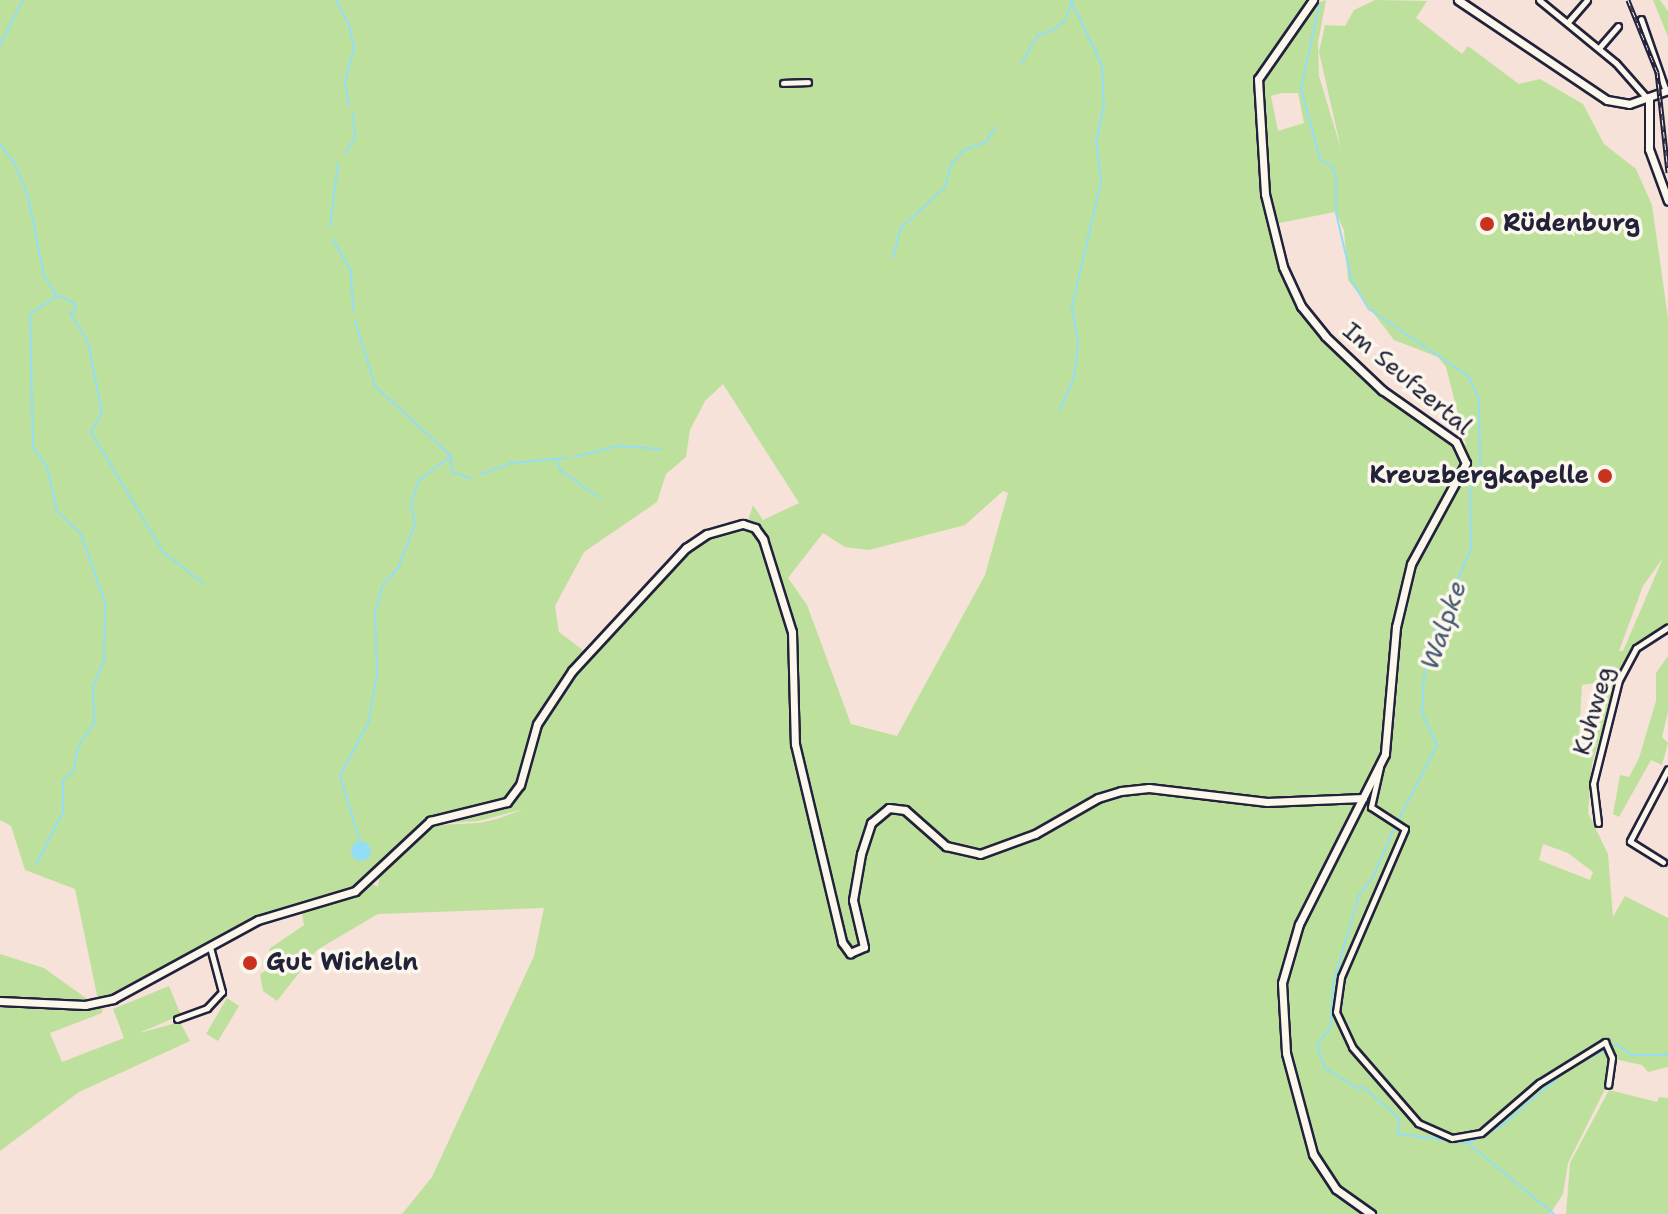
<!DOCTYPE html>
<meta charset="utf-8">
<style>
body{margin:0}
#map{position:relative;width:1668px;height:1214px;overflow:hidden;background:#f6e2d9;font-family:"Shantell Sans",sans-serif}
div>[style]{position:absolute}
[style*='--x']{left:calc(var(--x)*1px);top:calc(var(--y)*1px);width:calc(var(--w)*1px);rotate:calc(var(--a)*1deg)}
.green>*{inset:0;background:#bde19c}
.water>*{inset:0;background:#94def5}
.round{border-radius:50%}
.stream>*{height:2px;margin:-1px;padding:0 1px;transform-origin:1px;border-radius:1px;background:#94def5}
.roads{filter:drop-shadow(2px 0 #22223b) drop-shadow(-2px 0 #22223b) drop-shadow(0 2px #22223b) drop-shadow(0 -2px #22223b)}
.minor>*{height:5px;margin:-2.5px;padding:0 2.5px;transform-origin:2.5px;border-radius:2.5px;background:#fbf7ec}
.tertiary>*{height:7px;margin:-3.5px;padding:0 3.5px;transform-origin:3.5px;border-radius:3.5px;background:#fbf7ec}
.secondary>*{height:7px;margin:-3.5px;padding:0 3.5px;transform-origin:3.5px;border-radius:3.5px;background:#fbf7ec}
.rail>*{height:5px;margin-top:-2.5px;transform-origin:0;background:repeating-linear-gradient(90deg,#fbf7ec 0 6px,#22223b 0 12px);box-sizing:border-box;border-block:2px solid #22223b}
.dots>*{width:22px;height:22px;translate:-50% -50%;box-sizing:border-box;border:4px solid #fbf7ec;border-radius:50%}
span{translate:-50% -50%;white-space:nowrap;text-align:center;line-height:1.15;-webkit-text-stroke:7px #fbf7ec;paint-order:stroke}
.poi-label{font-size:24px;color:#22223b;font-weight:700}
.left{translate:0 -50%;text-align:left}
.right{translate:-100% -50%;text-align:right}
.street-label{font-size:24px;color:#22223b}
.water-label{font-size:26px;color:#445a73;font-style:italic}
</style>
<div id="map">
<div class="green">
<i style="clip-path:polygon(evenodd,0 0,1310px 0,1315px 4px,1326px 0,1318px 43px,1319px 76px,1341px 149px,1319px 52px,1325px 25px,1345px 26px,1354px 10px,1375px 0,1427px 1px,1416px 18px,1462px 54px,1468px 46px,1519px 84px,1540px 79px,1583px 104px,1604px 144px,1636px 169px,1652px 205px,1668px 318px,1668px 623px,1634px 644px,1622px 664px,1592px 764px,1588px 813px,1608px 854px,1613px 917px,1625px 896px,1668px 918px,1668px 1067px,1648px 1072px,1642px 1065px,1614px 1059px,1612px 1044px,1605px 1042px,1611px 1070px,1606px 1087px,1568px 1163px,1563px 1194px,1550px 1214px,402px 1214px,432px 1177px,534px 956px,544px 908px,378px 914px,317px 950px,277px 1001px,263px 991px,260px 974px,274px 966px,269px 949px,304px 925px,301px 908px,354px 896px,371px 883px,378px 887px,380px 873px,436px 825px,479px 823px,497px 819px,524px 809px,479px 821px,433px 824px,360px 887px,276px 911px,98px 1000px,75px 889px,25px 870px,11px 826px,0 820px,0 0,1282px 93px,1298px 93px,1304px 123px,1278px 131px,1271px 96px,1282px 93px,0 0,1335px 212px,1344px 230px,1348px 280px,1394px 340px,1438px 357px,1446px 367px,1466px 445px,1398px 400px,1327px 335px,1303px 303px,1274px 224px,1335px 212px,0 0,723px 384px,799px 503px,763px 520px,753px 505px,748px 521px,686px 545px,584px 651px,559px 632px,555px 606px,584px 552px,657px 502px,666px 474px,686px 457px,690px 430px,705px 401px,723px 384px,0 0,1003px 491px,1008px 493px,985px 575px,897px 736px,851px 724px,807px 605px,788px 578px,823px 533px,845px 547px,869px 550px,965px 525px,1003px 491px,0 0,1663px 558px,1623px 651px,1619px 651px,1643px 586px,1663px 558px,0 0,1602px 682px,1599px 720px,1587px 755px,1578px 755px,1582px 685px,1602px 682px,0 0,1543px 844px,1568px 853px,1593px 872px,1590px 880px,1539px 860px,1543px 844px)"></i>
<i style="clip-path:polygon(1653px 0,1660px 0,1668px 11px,1668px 37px)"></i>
<i style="clip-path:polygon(1668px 656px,1668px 712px,1662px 737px,1668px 743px,1662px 765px,1651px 760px,1619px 817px,1613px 814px,1620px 775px,1629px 777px,1639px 758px,1656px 701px,1656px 673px)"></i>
<i style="clip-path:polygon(0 954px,44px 968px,90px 1001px,0 999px)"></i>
<i style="clip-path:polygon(169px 986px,181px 1015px,139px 1033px,180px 1022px,190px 1041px,79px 1092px,0 1151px,0 1003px,103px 1007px,102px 1013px,50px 1033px,62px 1062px,124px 1038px,113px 1009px)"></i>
<i style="clip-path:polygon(227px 998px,239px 1006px,218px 1041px,206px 1034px)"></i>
<i style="clip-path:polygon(1609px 1090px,1657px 1102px,1659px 1097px,1668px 1098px,1668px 1214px,1566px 1214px,1570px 1163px)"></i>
</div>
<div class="water">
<i class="round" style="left:351px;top:841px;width:20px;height:20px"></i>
</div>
<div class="stream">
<i style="--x:336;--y:0;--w:27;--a:62"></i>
<i style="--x:349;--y:24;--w:25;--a:78"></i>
<i style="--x:354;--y:48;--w:35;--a:105"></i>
<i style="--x:345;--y:82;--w:24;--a:81"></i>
<i style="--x:1319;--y:5;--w:86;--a:102.1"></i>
<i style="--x:1301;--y:89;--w:73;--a:74.8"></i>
<i style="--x:1320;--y:159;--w:14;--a:30"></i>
<i style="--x:1332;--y:166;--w:12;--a:70"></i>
<i style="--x:1336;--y:177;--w:36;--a:90"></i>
<i style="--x:1336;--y:213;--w:70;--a:76.8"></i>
<i style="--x:1352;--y:281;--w:33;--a:59"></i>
<i style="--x:1369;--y:309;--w:120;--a:34.1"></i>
<i style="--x:1468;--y:376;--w:26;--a:65"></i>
<i style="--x:1479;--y:400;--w:66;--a:89.1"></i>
<i style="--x:1480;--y:466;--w:28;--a:111"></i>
<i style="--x:1470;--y:492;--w:57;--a:89"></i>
<i style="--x:1471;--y:549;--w:92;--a:113.8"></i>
<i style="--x:1434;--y:633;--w:45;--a:102.8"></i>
<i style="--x:1424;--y:677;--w:36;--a:93"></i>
<i style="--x:1422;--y:713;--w:35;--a:65"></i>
<i style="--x:1437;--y:745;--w:85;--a:117.2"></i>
<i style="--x:1053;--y:30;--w:15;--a:-37"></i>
<i style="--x:1065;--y:21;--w:22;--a:-72"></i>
<i style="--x:0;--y:45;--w:51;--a:-62.9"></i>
<i style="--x:1022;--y:63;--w:31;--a:-61"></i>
<i style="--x:1037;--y:36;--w:15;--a:-23"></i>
<i style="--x:0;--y:144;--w:25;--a:53"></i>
<i style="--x:15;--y:164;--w:35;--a:68"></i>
<i style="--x:28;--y:196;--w:82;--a:78.7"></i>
<i style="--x:44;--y:276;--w:24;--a:57"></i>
<i style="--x:57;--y:296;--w:32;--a:146"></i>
<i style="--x:30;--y:314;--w:133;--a:88.7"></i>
<i style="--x:33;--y:447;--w:24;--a:55"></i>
<i style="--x:47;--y:467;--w:45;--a:77.2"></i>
<i style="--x:57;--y:511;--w:33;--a:44"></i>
<i style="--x:81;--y:534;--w:73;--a:70.8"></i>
<i style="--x:105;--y:603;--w:58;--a:91"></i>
<i style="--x:104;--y:661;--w:27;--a:114"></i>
<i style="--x:93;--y:686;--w:37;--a:88"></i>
<i style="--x:94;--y:723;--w:29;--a:124"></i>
<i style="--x:78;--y:747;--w:23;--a:100"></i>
<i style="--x:74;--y:770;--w:16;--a:135"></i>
<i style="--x:63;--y:781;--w:31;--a:90"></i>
<i style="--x:63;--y:812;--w:59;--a:117"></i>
<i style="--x:346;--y:153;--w:18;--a:-61"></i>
<i style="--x:355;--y:137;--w:23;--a:-95"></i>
<i style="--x:330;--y:227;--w:64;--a:-82.9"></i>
<i style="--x:333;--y:239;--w:38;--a:61"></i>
<i style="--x:351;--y:272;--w:39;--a:87"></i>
<i style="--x:893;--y:257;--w:30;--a:-75"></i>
<i style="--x:901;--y:228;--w:60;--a:-43"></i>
<i style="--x:945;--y:187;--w:23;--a:-75"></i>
<i style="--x:951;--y:165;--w:20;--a:-49"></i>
<i style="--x:964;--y:150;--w:23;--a:-20"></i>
<i style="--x:986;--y:142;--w:17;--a:-59"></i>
<i style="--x:59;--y:296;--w:17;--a:25"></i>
<i style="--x:74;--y:303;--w:6;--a:72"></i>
<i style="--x:76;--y:309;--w:7;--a:146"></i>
<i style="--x:70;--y:313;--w:34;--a:58"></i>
<i style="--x:88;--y:342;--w:71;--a:78.7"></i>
<i style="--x:102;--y:412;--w:23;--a:119"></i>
<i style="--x:91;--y:432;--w:140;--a:59"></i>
<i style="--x:163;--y:552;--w:51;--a:37.8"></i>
<i style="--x:355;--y:321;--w:68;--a:72.9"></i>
<i style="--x:375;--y:386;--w:103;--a:42.6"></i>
<i style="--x:451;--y:456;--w:40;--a:143"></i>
<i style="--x:419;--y:480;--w:25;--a:108"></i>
<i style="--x:411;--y:504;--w:20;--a:79"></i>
<i style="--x:415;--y:524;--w:47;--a:111.1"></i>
<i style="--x:398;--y:568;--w:24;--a:132"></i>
<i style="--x:382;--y:586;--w:29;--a:104"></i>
<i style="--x:375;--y:614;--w:59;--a:88.1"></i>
<i style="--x:377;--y:673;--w:49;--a:99.5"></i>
<i style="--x:369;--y:721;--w:62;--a:117.8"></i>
<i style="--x:340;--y:776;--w:68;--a:72.9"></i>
<i style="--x:1060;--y:410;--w:36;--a:-67"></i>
<i style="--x:1074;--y:377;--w:35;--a:-83"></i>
<i style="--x:1078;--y:342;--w:36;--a:-100"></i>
<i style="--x:1072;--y:307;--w:129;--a:-77"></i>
<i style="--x:1101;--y:181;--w:38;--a:-97"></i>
<i style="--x:1096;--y:143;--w:38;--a:-78"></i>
<i style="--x:1104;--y:106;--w:40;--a:-92.9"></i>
<i style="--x:1102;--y:66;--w:71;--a:-115.1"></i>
<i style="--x:574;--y:457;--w:45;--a:-14"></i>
<i style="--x:618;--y:446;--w:43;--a:4"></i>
<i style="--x:451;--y:458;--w:14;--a:86"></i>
<i style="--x:452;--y:472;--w:20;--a:18"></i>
<i style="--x:557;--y:462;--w:10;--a:66"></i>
<i style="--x:561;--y:471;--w:47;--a:34.7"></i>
<i style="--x:481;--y:474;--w:33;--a:-20"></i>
<i style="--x:512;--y:463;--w:55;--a:-5.2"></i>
<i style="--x:1395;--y:826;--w:56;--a:113.3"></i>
<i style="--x:1373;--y:877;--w:23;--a:128"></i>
<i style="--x:1359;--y:895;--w:93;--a:106.3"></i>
<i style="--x:1333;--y:984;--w:42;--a:92.7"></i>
<i style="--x:1331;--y:1026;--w:24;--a:126"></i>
<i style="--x:1317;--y:1045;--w:24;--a:71"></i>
<i style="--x:1325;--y:1068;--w:39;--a:32"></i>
<i style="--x:1358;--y:1089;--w:5;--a:-22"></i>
<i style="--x:1363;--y:1087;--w:48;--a:40.7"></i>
<i style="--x:1399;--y:1118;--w:16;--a:94"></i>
<i style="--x:1398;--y:1134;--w:72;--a:7.2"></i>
<i style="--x:1469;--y:1143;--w:36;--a:-28"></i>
<i style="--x:1501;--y:1126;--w:87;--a:-40.3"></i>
<i style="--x:1567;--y:1070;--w:55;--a:-28"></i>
<i style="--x:1616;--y:1044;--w:19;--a:35"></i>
<i style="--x:1632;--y:1055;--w:36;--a:0"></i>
<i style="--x:1470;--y:1145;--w:109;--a:39.4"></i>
</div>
<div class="roads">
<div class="minor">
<i style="--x:1539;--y:0;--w:99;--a:39.3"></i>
<i style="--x:1616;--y:63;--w:45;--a:48.6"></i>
<i style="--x:1641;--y:19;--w:76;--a:70.9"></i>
<i style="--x:1568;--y:22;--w:29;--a:-49"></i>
<i style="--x:1599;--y:48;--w:29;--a:-49"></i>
<i style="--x:783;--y:83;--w:25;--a:-2"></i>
<i style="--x:1380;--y:767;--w:41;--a:102.7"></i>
<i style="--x:1371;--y:807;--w:40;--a:32.9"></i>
<i style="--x:1405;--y:829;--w:161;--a:113.4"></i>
<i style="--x:1341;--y:977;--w:35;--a:98"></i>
<i style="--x:1336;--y:1012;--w:38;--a:65"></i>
<i style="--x:1352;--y:1047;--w:101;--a:49"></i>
<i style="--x:1418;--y:1123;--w:37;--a:24"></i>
<i style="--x:1452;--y:1138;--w:29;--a:-10"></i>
<i style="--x:1481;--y:1133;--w:77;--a:-40.8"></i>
<i style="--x:1539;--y:1083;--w:78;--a:-31.8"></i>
<i style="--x:1605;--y:1042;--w:17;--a:66"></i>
<i style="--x:1612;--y:1058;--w:27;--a:98"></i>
<i style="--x:1598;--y:823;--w:39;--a:-97"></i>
<i style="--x:1593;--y:784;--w:107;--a:-76"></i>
<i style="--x:1619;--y:680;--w:36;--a:-62"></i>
<i style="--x:1636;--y:648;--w:38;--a:-33"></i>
<i style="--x:1663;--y:862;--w:39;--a:-148"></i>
<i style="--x:1630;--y:841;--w:81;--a:-62.2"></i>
<i style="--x:177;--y:1019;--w:32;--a:-20"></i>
<i style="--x:207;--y:1008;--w:22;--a:-47"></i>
<i style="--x:222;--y:992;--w:47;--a:-104.9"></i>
</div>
<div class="tertiary">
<i style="--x:0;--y:1001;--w:85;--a:2.7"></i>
<i style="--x:85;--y:1005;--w:29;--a:-12"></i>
<i style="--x:113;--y:999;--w:165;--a:-28.6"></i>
<i style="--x:258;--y:920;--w:101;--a:-16.6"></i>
<i style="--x:355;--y:891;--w:103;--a:-43"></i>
<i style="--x:430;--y:821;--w:79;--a:-13.9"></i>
<i style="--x:507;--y:802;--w:21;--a:-53"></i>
<i style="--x:520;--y:785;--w:63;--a:-74.4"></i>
<i style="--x:537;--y:724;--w:64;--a:-56.6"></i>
<i style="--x:572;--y:671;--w:168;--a:-47.2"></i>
<i style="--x:686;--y:548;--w:25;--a:-34"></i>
<i style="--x:707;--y:534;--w:37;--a:-16"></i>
<i style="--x:743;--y:524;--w:13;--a:18"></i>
<i style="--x:755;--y:528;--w:14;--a:54"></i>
<i style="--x:763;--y:539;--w:97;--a:72.7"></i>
<i style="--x:792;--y:632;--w:112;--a:88.5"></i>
<i style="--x:795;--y:744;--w:204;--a:76.6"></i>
<i style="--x:842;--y:942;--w:14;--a:54"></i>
<i style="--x:850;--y:953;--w:15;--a:-23"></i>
<i style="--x:864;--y:947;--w:48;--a:-103.2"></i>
<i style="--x:853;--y:900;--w:47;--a:-80.1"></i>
<i style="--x:861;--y:854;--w:33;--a:-72"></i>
<i style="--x:871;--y:823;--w:23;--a:-40"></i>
<i style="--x:889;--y:808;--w:16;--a:7"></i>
<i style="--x:905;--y:810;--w:55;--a:41.3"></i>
<i style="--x:946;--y:846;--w:35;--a:13"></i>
<i style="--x:980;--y:854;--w:59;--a:-20"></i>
<i style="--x:1035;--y:834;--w:73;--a:-29.7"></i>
<i style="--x:1098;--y:798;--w:24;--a:-17"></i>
<i style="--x:1121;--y:791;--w:28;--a:-6"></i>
<i style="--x:1149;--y:788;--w:119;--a:6.8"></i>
<i style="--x:1267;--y:802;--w:96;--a:-2.4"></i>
</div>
<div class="secondary">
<i style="--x:1313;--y:0;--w:96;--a:124.8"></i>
<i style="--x:1258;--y:79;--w:115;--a:86.5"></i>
<i style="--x:1265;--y:194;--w:75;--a:76.1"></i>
<i style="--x:1283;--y:267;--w:43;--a:65.2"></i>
<i style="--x:1301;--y:306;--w:38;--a:51"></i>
<i style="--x:1325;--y:336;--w:79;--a:43.5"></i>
<i style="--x:1382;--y:390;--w:90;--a:35.1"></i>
<i style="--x:1456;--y:442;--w:23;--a:65"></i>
<i style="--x:1466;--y:463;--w:115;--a:118.6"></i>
<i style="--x:1411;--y:564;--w:65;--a:103.4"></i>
<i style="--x:1396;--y:627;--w:127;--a:95"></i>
<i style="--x:1385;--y:754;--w:191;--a:116.8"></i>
<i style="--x:1299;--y:924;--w:61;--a:106.1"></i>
<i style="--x:1282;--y:983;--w:70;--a:86.7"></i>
<i style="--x:1286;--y:1053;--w:105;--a:75"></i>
<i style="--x:1313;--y:1154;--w:42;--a:56.7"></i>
<i style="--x:1336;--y:1189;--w:43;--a:35.5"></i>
<i style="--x:1458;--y:0;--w:179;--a:33.9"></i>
<i style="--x:1607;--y:100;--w:22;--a:10"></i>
<i style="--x:1629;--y:104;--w:41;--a:-19.7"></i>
<i style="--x:1649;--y:97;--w:52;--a:90"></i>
<i style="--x:1649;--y:149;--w:55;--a:69.9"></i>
</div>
</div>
<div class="rail">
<i style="--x:1628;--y:0;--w:78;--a:68.1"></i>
<i style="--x:1657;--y:72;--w:101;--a:83.7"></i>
</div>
<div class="dots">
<i style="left:1487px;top:224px;background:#c8321e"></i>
<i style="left:1605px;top:476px;background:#c8321e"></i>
<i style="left:250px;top:963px;background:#c8321e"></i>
</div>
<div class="poi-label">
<span class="left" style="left:1503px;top:224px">Rüdenburg</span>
<span class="right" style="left:1589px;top:476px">Kreuzbergkapelle</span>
<span class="left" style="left:266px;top:963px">Gut Wicheln</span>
</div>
<div class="street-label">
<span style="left:1407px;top:379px;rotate:40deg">Im Seufzertal</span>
<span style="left:1594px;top:711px;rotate:-74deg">Kuhweg</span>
</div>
<div class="water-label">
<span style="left:1443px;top:625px;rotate:-71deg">Walpke</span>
</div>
</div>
